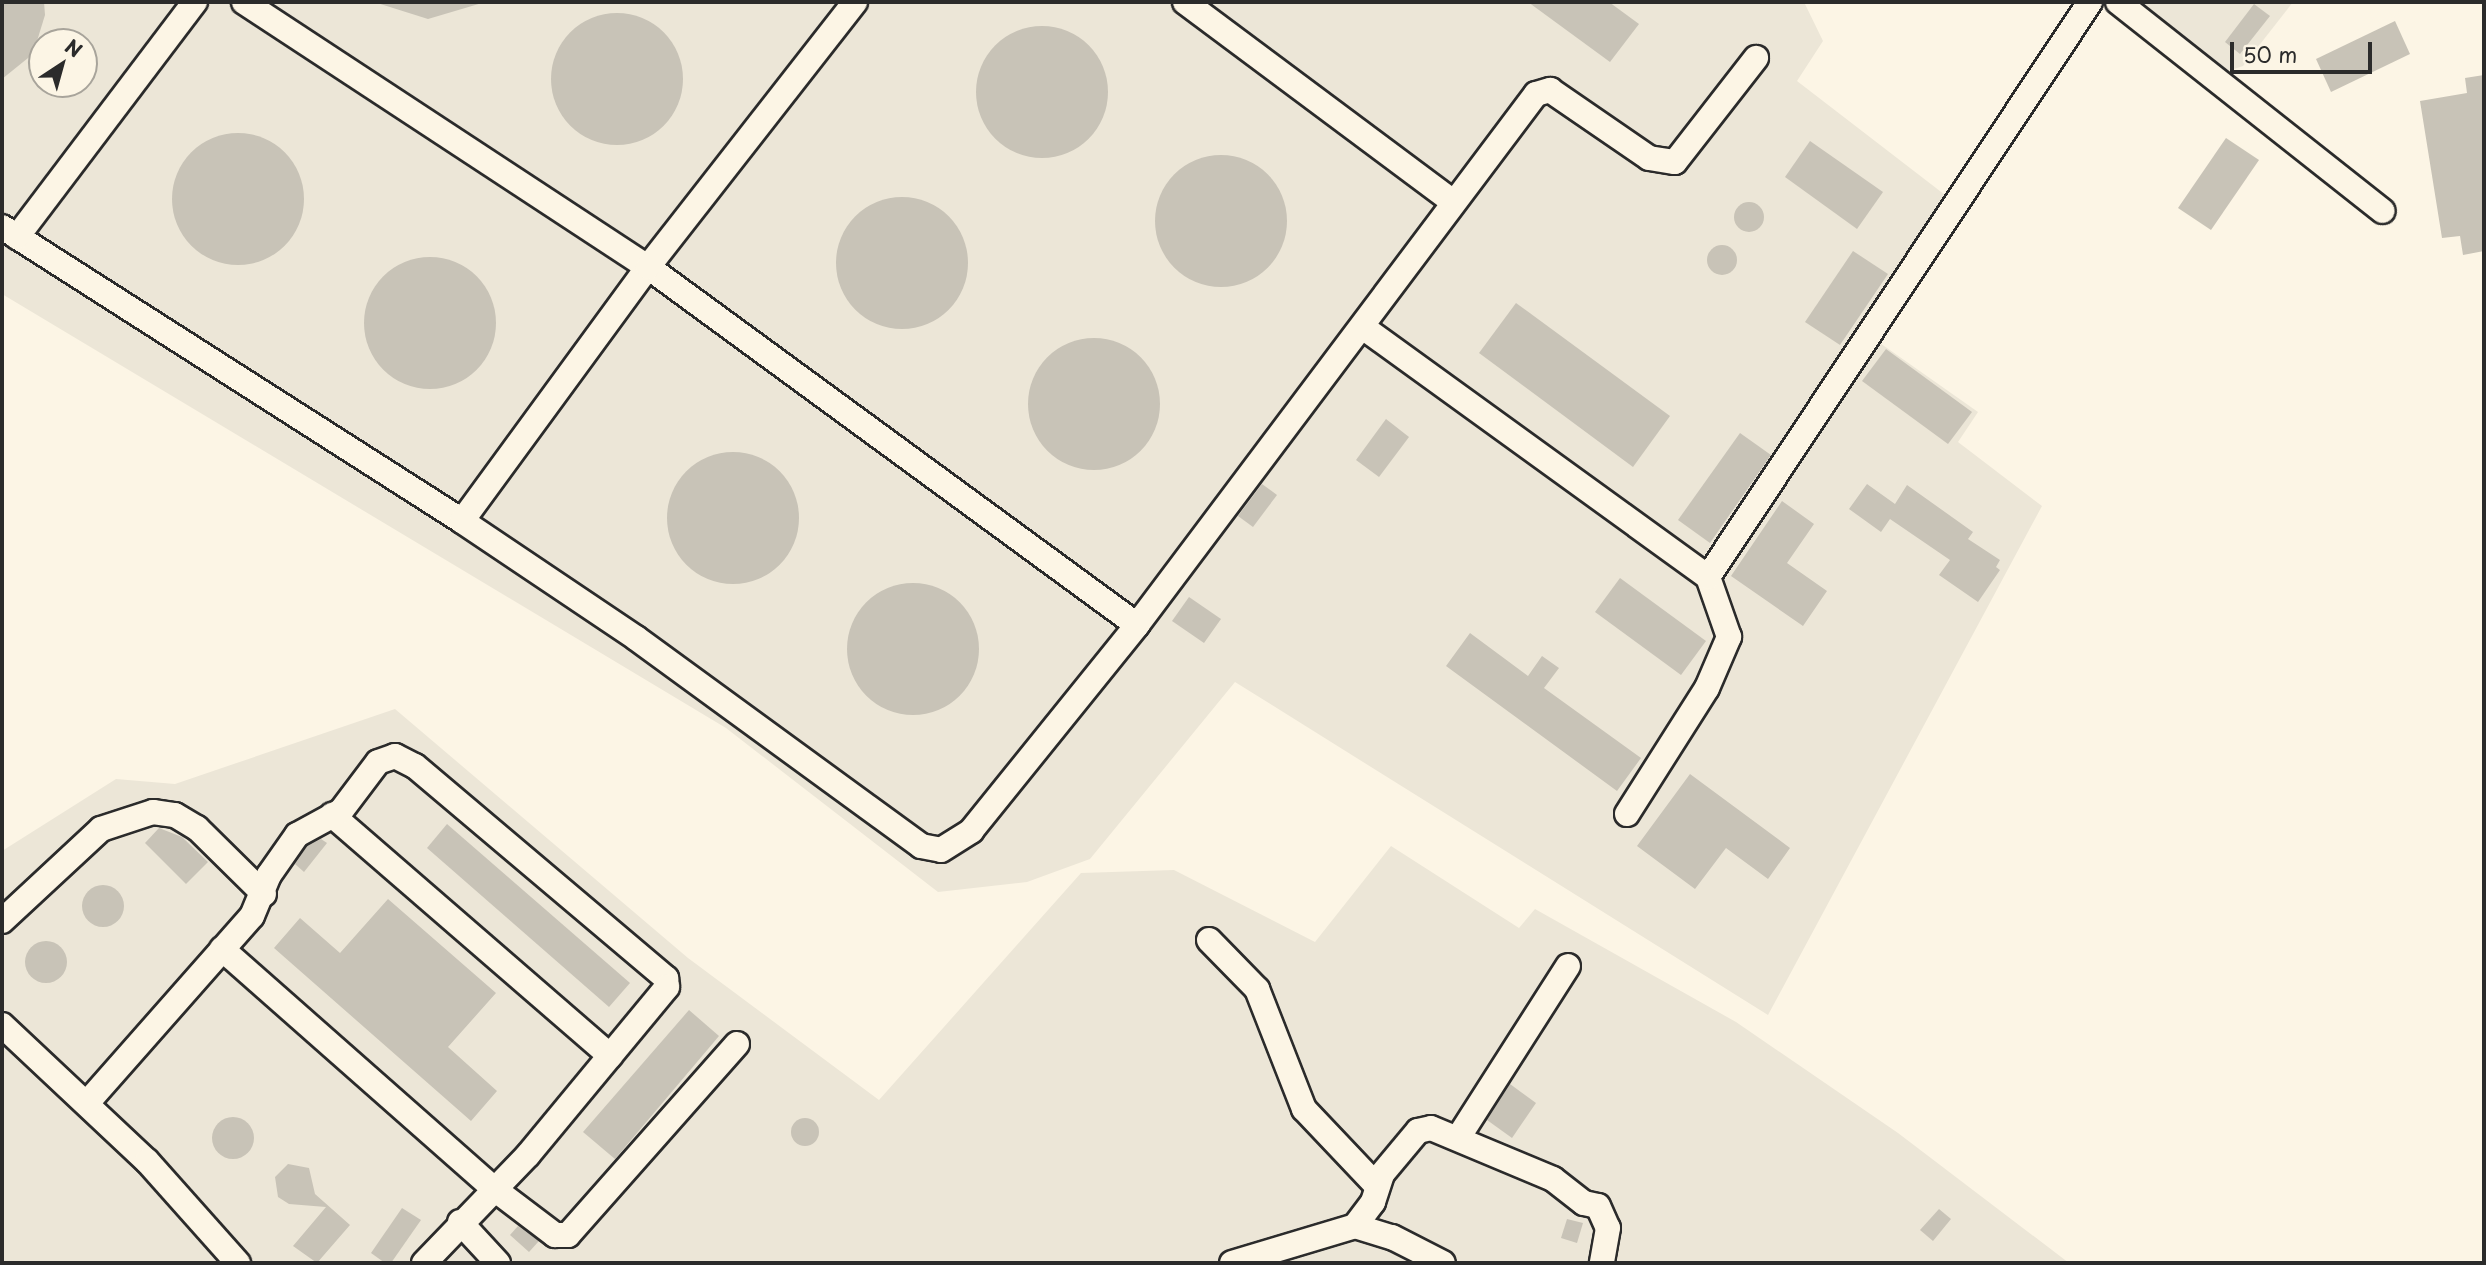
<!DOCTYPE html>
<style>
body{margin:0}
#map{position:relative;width:2486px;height:1265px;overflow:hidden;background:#fcf5e5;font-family:"Playpen Sans",sans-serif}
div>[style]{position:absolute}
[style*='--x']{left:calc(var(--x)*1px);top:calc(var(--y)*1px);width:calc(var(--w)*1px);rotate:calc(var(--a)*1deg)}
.built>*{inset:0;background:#ece6d7}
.building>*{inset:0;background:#c8c3b7}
.round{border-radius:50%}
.roads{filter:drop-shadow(2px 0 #2b2b2b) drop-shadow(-2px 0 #2b2b2b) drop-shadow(0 2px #2b2b2b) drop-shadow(0 -2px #2b2b2b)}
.minor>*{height:24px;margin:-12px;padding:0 12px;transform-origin:12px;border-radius:12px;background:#fcf5e5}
span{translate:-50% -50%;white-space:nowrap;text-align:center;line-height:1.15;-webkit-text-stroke:5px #fcf5e5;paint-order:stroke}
.frame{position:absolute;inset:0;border:4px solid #2b2b2b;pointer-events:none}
.north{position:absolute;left:28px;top:28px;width:70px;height:70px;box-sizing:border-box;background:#fcf5e5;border:2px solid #a8a49b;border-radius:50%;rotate:36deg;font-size:19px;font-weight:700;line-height:28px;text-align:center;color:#2b2b2b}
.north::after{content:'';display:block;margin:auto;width:24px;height:32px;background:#2b2b2b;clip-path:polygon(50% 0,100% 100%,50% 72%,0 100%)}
.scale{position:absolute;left:2230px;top:42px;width:142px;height:32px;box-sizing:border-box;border:4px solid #2b2b2b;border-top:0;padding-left:9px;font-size:21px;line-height:24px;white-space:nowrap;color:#2b2b2b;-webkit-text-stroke:5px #fcf5e5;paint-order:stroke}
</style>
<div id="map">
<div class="built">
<i style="clip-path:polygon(evenodd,2px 2px,1804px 2px,1823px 41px,1797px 81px,1949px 198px,1860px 329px,1978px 412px,1958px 442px,2042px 506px,1768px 1015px,1235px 682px,1090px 859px,1027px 882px,938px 892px,726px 728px,2px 294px,2px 2px,42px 42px,84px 42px,84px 84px,42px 84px,42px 42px)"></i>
<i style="clip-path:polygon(2138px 2px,2293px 2px,2243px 66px,2228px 71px)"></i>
<i style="clip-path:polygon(395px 709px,688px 958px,879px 1100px,1081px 873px,1174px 870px,1315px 942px,1391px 846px,1519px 928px,1535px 909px,1736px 1022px,1898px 1133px,2069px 1263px,2px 1263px,2px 851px,116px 779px,175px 784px)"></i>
</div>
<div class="building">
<i style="clip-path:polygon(2px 2px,44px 2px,45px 15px,33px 54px,2px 79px)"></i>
<i style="clip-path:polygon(374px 2px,482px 2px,482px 3px,428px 19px)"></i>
<i style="clip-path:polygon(1528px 2px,1609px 2px,1639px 24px,1610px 62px)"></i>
<i style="clip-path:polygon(2254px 4px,2270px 16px,2240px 54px,2225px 42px)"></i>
<i class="round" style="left:551px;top:13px;width:132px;height:132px"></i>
<i style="clip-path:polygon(2395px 21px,2410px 54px,2331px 92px,2316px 59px)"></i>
<i class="round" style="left:976px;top:26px;width:132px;height:132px"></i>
<i style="clip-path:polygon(2484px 75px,2484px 251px,2463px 255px,2460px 236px,2442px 238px,2420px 101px,2467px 93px,2465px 78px)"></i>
<i class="round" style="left:172px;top:133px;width:132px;height:132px"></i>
<i style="clip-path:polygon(2226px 138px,2259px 160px,2211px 230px,2178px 208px)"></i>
<i style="clip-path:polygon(1810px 141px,1883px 192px,1857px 229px,1785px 177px)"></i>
<i class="round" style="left:1155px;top:155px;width:132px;height:132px"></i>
<i class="round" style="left:836px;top:197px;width:132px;height:132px"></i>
<i class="round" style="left:1734px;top:202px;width:30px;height:30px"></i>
<i class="round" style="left:1707px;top:245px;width:30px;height:30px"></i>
<i style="clip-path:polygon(1853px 251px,1888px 274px,1840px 345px,1805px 322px)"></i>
<i class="round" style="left:364px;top:257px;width:132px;height:132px"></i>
<i style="clip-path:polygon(1516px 303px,1670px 416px,1633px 467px,1479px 353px)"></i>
<i class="round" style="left:1028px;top:338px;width:132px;height:132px"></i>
<i style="clip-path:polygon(1886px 349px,1972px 412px,1948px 444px,1862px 381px)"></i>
<i style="clip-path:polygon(1386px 419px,1409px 437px,1379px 477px,1356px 460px)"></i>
<i style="clip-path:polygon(1740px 433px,1771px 455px,1710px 543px,1678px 520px)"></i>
<i class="round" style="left:667px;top:452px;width:132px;height:132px"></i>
<i style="clip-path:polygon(1262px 484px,1277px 495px,1253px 527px,1238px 516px)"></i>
<i style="clip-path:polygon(1867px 484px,1895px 504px,1907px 485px,1973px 532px,1968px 539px,2000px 560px,1996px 567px,2000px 570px,1978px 602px,1939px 575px,1950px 560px,1890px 519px,1881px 532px,1849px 509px)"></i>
<i style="clip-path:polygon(1782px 501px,1814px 524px,1787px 563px,1827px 591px,1803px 626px,1731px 576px)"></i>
<i style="clip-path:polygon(1620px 578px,1706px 641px,1681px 675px,1595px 612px)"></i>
<i class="round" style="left:847px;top:583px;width:132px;height:132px"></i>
<i style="clip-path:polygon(1189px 597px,1221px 619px,1204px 643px,1172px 621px)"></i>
<i style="clip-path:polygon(1470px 633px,1528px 676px,1542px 656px,1559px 668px,1544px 688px,1641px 758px,1617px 791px,1446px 666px)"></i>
<i style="clip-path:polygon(1690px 774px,1790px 848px,1768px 879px,1726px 848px,1695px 889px,1637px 846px)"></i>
<i style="clip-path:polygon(447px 824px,630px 983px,609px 1007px,427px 848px)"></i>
<i style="clip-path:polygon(159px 828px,182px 837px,208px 862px,186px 884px,145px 843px)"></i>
<i style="clip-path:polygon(321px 839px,327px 843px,304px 872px,295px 864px,307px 846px)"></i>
<i class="round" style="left:82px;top:885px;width:42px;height:42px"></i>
<i style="clip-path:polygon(388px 899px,496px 993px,448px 1047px,497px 1091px,471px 1121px,274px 948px,300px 918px,340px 953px)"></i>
<i class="round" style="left:25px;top:941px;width:42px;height:42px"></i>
<i style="clip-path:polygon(689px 1010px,719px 1036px,615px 1159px,583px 1132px)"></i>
<i style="clip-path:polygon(1510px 1084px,1536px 1103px,1512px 1138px,1487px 1120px)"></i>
<i class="round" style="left:212px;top:1117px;width:42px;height:42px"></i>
<i class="round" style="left:791px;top:1118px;width:28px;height:28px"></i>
<i style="clip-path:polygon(288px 1164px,309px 1168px,315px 1194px,350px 1225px,317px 1263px,293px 1246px,326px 1207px,289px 1204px,278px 1197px,275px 1177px)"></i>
<i style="clip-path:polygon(402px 1208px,421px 1220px,391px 1263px,385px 1263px,371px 1253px)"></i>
<i style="clip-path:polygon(1939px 1209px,1951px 1219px,1933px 1241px,1920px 1230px)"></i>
<i style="clip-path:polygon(1567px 1219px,1583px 1223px,1577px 1243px,1561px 1238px)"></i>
<i style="clip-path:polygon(518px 1226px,539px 1241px,529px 1252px,510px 1235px)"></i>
</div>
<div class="roads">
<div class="minor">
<i style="--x:244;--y:2;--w:483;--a:33.3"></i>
<i style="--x:648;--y:267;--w:606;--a:36.21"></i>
<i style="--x:1185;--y:2;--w:334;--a:36.7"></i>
<i style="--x:2118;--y:2;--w:337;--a:38.3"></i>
<i style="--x:2;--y:227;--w:546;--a:32.58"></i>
<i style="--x:462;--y:521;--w:210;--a:33.9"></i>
<i style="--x:636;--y:638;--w:353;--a:36.1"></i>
<i style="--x:921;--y:846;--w:20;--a:11"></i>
<i style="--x:941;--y:850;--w:36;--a:-32"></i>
<i style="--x:971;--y:831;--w:265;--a:-51.1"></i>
<i style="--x:1137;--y:625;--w:664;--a:-53.08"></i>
<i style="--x:1536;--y:94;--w:15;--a:-16"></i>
<i style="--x:1550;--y:90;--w:120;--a:34.5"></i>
<i style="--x:1649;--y:158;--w:26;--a:9"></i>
<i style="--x:1675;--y:162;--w:132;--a:-52.1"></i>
<i style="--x:17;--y:237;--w:295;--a:-52.9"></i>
<i style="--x:1364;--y:328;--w:425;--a:35.9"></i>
<i style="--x:462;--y:521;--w:315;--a:-53.8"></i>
<i style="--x:648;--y:267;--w:336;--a:-52"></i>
<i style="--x:1627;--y:814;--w:149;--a:-57.6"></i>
<i style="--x:1707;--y:688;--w:56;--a:-66.7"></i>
<i style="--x:1729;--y:637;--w:64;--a:-109.3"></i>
<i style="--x:1708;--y:577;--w:690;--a:-56.4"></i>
<i style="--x:332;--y:815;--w:368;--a:40.9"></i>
<i style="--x:2;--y:921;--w:135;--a:-42.9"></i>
<i style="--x:101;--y:829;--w:55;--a:-18.1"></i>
<i style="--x:153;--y:812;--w:22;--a:8"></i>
<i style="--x:175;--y:815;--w:26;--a:31"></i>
<i style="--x:197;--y:828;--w:94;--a:44.6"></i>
<i style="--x:1209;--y:940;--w:69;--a:45.6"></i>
<i style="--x:1257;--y:989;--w:129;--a:68.6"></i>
<i style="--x:1304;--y:1109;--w:106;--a:46.5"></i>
<i style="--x:222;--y:949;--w:361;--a:41.4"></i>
<i style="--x:493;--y:1188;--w:78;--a:37.2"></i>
<i style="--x:555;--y:1235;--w:13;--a:0"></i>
<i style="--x:568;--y:1235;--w:255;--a:-48.5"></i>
<i style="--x:2;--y:1025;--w:199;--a:43.2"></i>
<i style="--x:147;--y:1161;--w:137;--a:48.3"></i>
<i style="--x:87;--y:1103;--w:249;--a:-48.6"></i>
<i style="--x:252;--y:916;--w:44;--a:-67.5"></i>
<i style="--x:269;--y:875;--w:49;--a:-55"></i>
<i style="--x:297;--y:835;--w:50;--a:-28.6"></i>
<i style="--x:341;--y:811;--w:61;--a:-52.9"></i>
<i style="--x:378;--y:762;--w:18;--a:-19"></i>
<i style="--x:395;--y:756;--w:22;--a:27"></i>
<i style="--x:415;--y:766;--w:329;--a:40.2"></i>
<i style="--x:666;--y:978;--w:9;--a:84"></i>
<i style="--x:667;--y:987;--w:218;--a:129.6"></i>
<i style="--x:528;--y:1155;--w:150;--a:133.9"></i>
<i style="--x:1458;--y:1138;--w:204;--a:-57.4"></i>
<i style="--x:460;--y:1222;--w:56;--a:47.2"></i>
<i style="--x:1355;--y:1226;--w:39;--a:17"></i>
<i style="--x:1392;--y:1237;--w:57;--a:27"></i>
<i style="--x:1232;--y:1263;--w:128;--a:-16.7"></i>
<i style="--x:1355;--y:1226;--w:30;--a:-53"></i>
<i style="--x:1373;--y:1202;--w:29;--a:-72"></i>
<i style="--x:1382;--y:1174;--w:56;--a:-50.1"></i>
<i style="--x:1418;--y:1131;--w:13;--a:-13"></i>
<i style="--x:1431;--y:1128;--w:132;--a:22.7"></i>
<i style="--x:1553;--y:1179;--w:39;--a:38"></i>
<i style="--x:1584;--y:1203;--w:14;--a:12"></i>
<i style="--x:1598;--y:1206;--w:24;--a:66"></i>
<i style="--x:1608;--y:1228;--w:36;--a:100"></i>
</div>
</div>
<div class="frame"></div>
<div class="north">N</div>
<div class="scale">50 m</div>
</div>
